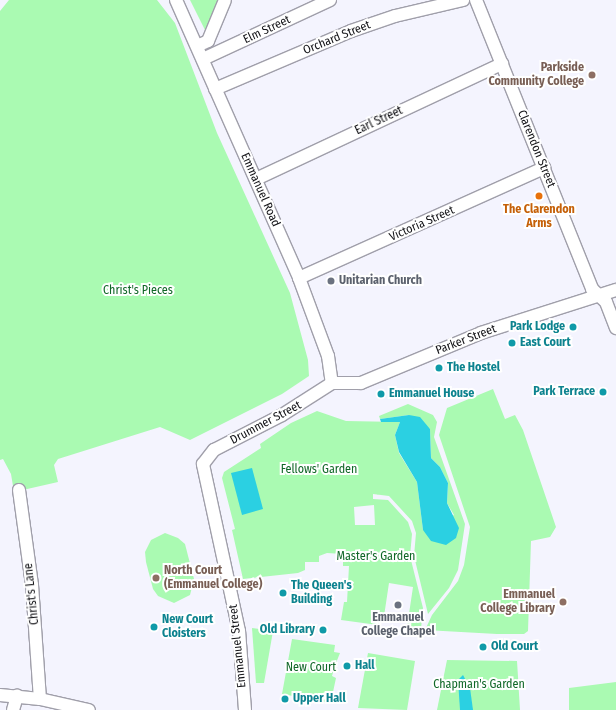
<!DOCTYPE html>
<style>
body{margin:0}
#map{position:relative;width:616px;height:710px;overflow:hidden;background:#f4f4fe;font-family:"Fira Sans Condensed",sans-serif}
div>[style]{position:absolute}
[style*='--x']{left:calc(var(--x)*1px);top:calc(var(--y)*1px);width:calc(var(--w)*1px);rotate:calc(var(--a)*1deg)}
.green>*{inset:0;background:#aafab2}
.water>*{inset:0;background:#2bd0e2}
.roads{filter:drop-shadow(1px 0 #a09faa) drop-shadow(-1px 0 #a09faa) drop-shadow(0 1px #a09faa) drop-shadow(0 -1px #a09faa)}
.street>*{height:12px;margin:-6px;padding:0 6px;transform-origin:6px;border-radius:6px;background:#fff}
.dots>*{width:11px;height:11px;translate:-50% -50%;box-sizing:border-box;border:2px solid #fff;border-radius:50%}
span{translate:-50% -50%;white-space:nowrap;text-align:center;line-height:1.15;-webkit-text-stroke:4px #fff;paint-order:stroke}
.street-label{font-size:12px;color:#131317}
.education-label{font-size:12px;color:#785e54;font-weight:700}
.right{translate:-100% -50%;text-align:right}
.left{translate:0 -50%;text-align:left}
.food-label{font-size:12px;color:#c56008;font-weight:700}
.worship-label{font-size:12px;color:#5b616d;font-weight:700}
.park-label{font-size:12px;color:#106727}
.culture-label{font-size:12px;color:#0d838f;font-weight:700}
</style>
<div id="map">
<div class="green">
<i style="clip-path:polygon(9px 0,157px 0,175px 23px,217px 133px,290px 293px,308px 360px,309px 376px,282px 394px,190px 440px,160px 427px,58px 459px,54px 465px,58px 482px,14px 492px,11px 474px,3px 459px,0 460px,0 11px)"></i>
<i style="clip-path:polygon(190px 0,219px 0,208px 29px,205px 30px)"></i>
<i style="clip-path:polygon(493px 389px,505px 419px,515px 415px,523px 430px,556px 527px,550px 537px,531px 541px,528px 631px,524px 634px,497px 634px,425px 630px,432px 615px,458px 581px,464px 565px,470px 527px,439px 435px,447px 408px)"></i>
<i style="clip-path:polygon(evenodd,408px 404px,433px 415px,437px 422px,434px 437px,465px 524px,458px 570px,449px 588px,428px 614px,414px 556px,416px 533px,412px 521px,389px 496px,373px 494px,373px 499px,388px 500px,408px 522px,412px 534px,410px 556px,423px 608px,421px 629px,407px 627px,413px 587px,389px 583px,383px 623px,379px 623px,378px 625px,341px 620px,344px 602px,347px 602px,349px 566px,343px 566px,343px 554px,327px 553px,319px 556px,319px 562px,305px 562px,305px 570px,298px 573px,243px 579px,232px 530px,235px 529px,222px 478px,224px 472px,261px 448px,260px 444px,291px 423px,317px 411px,346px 421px,400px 422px,395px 435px,399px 453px,417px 482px,423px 530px,454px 515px,447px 503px,448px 483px,440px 467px,431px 458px,430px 429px,409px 415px,380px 419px,379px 416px,408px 404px,374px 505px,375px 525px,355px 525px,354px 507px,374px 505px)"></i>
<i style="clip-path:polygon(165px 533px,178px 538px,185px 544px,194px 579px,190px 595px,174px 603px,158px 596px,153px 589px,146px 562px,145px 552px,151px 540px)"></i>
<i style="clip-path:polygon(252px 628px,273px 631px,264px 683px,256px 683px)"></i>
<i style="clip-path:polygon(292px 639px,335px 645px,334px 652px,340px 653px,336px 663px,337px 668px,334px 669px,332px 676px,336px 678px,333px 692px,331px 692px,331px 703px,282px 694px)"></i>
<i style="clip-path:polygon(368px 653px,415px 661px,407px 710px,358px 708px)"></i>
<i style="clip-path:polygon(447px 660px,517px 661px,520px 710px,437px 710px)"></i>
<i style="clip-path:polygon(616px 682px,616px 710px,569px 710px,569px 688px)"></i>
</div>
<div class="water">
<i style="clip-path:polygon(409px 415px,420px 417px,430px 429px,431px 458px,440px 467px,448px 483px,447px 503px,459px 528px,456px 538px,446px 545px,431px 541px,423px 530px,417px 482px,399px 452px,395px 435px,400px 422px,381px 422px,380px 419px)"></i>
<i style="clip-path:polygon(252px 468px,263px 509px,242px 515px,231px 473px)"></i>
<i style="clip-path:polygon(463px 675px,470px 688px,473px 710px,460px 710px,458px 680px)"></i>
</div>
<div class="roads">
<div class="street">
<i style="--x:176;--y:0;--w:304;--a:66.1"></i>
<i style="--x:299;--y:278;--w:83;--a:69.6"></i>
<i style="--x:328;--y:356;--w:27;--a:82"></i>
<i style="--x:476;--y:0;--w:311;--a:68.1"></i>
<i style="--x:592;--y:289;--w:19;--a:43"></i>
<i style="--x:606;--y:302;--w:28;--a:69"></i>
<i style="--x:197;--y:46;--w:12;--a:-24"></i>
<i style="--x:208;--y:41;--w:44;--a:-67.5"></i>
<i style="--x:203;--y:59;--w:140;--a:-24.9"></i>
<i style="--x:215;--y:89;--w:148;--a:-23.1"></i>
<i style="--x:351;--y:31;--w:46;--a:-18.8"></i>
<i style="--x:395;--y:16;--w:70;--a:-13.2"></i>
<i style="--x:256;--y:179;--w:272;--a:-25.1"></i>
<i style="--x:299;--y:278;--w:269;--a:-24.2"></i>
<i style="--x:332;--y:383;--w:29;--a:0"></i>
<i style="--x:361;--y:383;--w:130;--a:-22.6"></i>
<i style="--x:481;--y:333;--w:142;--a:-17.7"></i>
<i style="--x:19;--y:490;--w:96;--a:82.2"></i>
<i style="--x:32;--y:585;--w:114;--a:86"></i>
<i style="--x:0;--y:695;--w:40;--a:5.7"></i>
<i style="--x:40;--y:699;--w:50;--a:12.7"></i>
<i style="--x:13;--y:710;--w:15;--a:-74"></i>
<i style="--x:245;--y:710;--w:79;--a:-94.3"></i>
<i style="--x:239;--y:631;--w:171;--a:-102.2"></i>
<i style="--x:203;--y:464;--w:18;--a:-52"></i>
<i style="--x:214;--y:450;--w:76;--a:-27.2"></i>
<i style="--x:282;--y:415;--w:59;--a:-32.6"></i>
</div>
</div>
<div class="dots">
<i style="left:592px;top:75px;background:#8d6e63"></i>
<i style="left:539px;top:196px;background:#e8710a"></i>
<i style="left:331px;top:281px;background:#6b7280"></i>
<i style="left:573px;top:327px;background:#0f9aa8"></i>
<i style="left:512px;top:343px;background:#0f9aa8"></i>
<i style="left:439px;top:368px;background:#0f9aa8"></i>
<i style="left:603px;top:392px;background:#0f9aa8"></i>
<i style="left:381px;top:394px;background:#0f9aa8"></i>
<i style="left:156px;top:578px;background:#8d6e63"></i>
<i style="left:283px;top:593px;background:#0f9aa8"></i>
<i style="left:563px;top:602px;background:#8d6e63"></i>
<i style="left:398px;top:605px;background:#6b7280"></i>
<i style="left:154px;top:627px;background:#0f9aa8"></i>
<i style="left:323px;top:630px;background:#0f9aa8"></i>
<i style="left:483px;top:647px;background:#0f9aa8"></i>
<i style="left:347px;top:666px;background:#0f9aa8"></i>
<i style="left:285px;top:699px;background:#0f9aa8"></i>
</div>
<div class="street-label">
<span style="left:267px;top:30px;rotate:-25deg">Elm Street</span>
<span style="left:337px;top:38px;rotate:-22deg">Orchard Street</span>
<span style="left:379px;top:121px;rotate:-25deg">Earl Street</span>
<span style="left:536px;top:149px;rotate:68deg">Clarendon Street</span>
<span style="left:260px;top:190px;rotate:66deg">Emmanuel Road</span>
<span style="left:422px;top:224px;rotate:-24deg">Victoria Street</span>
<span style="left:466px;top:340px;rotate:-21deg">Parker Street</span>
<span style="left:266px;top:423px;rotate:-28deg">Drummer Street</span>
<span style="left:32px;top:594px;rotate:-96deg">Christ's Lane</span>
<span style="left:238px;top:646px;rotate:-96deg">Emmanuel Street</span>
</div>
<div class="education-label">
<span class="right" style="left:584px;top:75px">Parkside<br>Community College</span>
<span class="left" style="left:164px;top:578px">North Court<br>(Emmanuel College)</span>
<span class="right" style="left:555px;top:602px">Emmanuel<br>College Library</span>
</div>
<div class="food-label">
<span style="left:539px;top:217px">The Clarendon<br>Arms</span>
</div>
<div class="worship-label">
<span class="left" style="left:339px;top:281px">Unitarian Church</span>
<span style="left:398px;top:625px">Emmanuel<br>College Chapel</span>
</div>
<div class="park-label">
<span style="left:138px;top:291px">Christ's Pieces</span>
<span style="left:319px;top:470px">Fellows' Garden</span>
<span style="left:376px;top:557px">Master's Garden</span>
<span style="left:311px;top:668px">New Court</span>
<span style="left:479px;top:685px">Chapman's Garden</span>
</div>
<div class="culture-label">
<span class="right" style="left:565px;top:327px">Park Lodge</span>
<span class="left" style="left:520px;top:343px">East Court</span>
<span class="left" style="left:447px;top:368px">The Hostel</span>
<span class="right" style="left:595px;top:392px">Park Terrace</span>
<span class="left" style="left:389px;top:394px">Emmanuel House</span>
<span class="left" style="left:291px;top:593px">The Queen's<br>Building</span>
<span class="left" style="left:162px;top:627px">New Court<br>Cloisters</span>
<span class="right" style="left:315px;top:630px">Old Library</span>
<span class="left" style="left:491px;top:647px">Old Court</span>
<span class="left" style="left:355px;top:666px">Hall</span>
<span class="left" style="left:293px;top:699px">Upper Hall</span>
</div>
</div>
